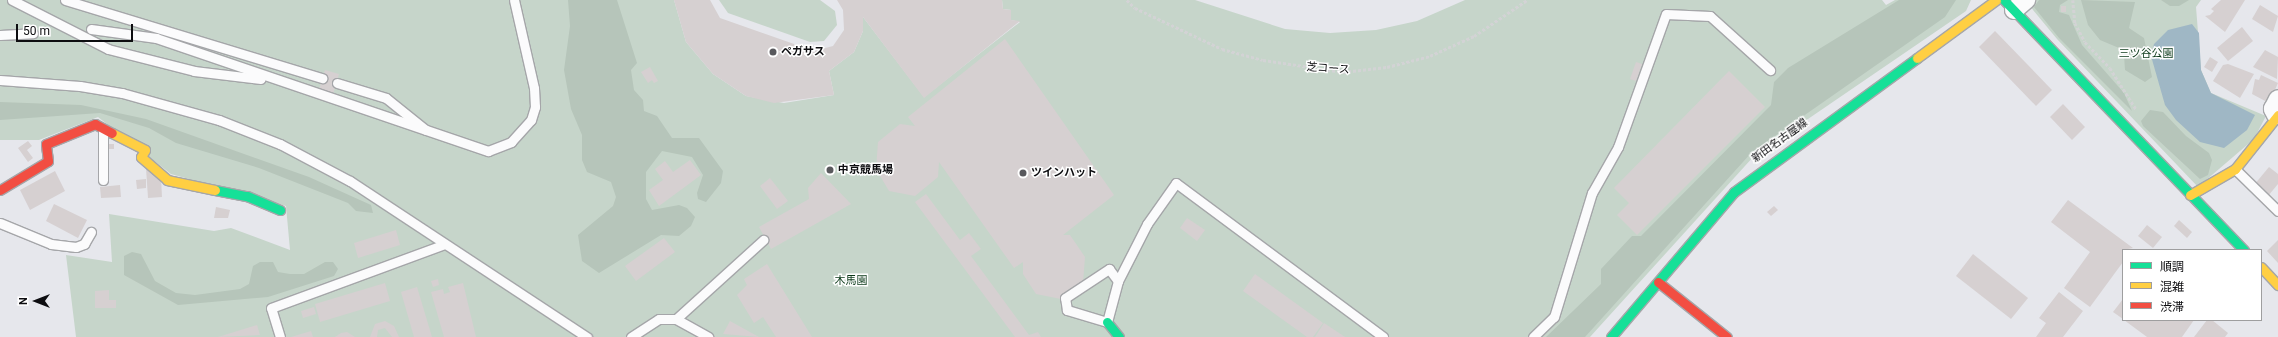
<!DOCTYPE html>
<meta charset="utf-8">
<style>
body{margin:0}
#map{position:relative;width:2278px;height:337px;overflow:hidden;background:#e6e7ec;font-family:Roboto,"Noto Sans JP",sans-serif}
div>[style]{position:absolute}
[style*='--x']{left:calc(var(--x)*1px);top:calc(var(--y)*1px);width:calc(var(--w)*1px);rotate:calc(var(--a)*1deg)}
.green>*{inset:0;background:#c6d5ca}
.forest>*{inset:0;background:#b6c5ba}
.water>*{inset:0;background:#9fb7c5}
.building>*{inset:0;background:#d6d0d1}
.path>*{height:2.5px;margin-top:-1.25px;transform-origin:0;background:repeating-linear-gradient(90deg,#d3d3d5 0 3px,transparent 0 5px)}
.roads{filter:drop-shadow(1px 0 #a5a6a9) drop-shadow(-1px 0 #a5a6a9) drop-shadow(0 1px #a5a6a9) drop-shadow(0 -1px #a5a6a9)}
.lane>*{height:9px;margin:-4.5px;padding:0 4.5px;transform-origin:4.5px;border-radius:4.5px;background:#fbfbfc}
.street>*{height:18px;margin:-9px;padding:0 9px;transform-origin:9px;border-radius:9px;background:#fbfbfc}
.fast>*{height:9px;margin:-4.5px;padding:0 4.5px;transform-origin:4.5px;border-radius:4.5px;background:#16e098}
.slow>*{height:9px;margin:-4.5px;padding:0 4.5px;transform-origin:4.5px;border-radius:4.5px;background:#ffcf43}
.jam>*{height:9px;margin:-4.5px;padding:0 4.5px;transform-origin:4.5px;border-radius:4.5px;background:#f24e42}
.dots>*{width:11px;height:11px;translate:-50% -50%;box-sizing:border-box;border:2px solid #fff;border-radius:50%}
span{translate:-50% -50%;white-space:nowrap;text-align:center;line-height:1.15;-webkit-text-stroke:3px #fff;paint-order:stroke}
.poi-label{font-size:11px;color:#0d0d10;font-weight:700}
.left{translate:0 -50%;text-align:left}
.park-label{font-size:11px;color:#0a3818}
.street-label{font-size:11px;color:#0d0d10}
.legend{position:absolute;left:2122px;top:249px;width:140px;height:72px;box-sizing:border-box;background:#fff;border:1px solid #9e9e9f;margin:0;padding:5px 7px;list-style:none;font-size:12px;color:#0d0d10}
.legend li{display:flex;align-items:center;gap:8px;height:20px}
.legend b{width:20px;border:1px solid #9e9e9f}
.north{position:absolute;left:16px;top:281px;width:40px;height:40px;-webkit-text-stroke:3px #fff;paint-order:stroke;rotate:270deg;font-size:11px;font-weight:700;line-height:16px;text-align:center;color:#0d0d10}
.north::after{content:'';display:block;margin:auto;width:14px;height:18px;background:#0d0d10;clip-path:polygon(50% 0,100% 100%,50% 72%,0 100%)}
.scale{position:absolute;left:16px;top:24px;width:117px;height:18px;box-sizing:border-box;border:2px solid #0d0d10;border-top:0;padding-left:5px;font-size:12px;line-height:14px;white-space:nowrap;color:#0d0d10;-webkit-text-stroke:3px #fff;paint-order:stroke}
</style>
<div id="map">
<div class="green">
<i style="clip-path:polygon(0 0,674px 0,686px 42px,713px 74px,746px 96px,784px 103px,834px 95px,829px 71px,854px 52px,863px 31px,863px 17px,924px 97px,1020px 22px,1011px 20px,1011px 10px,1003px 9px,1002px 0,1195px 0,1285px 29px,1330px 33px,1376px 30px,1417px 21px,1465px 0,1882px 0,1886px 5px,1895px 0,1971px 0,1966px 11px,1754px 156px,1590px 337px,76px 337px,66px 255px,112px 262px,109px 214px,214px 231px,231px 228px,290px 250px,286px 206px,171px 174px,98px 117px,39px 140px,0 140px)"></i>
<i style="clip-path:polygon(719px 0,820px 0,835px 11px,837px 25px,824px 41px,810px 42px,728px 13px)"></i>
<i style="clip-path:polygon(2035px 0,2201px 0,2196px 7px,2201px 70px,2211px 93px,2266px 116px,2254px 139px,2198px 187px,2057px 39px,2029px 5px)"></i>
</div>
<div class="forest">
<i style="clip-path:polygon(568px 0,617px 0,637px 63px,631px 70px,634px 90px,643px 100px,644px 111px,657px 116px,672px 138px,699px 138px,723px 171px,721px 183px,706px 202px,698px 199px,697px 193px,703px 175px,692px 157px,662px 151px,646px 172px,646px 199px,652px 210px,679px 205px,687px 208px,695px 217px,691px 226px,679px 236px,661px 235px,599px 273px,582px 261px,578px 235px,613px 206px,616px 197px,611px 182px,587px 172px,582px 160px,582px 135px,571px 109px,564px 70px,570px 26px)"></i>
<i style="clip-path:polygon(1899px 0,1956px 0,1945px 17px,1752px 152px,1585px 337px,1546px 337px,1601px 284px,1601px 269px,1632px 236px,1641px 236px,1771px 105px,1774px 82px,1788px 68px)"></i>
<i style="clip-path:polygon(2039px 0,2068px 0,2060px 5px,2059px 12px,2069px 15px,2082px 45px,2124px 93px,2132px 111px,2059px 38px,2034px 7px)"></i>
<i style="clip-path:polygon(2081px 0,2135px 2px,2129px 28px,2144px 38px,2152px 77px,2145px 82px,2125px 70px,2124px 55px,2119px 48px,2100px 40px,2088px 25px)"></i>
<i style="clip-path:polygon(2161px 0,2189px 0,2179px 6px,2170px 6px)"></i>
<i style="clip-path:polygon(0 102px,81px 105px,146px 119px,309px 177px,371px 205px,373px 213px,356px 211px,348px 203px,259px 168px,176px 143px,149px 128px,100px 113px,0 120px)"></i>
<i style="clip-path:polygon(2150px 110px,2163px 112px,2186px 136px,2209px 153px,2212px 160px,2208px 175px,2200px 179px,2143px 126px,2141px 121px)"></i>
<i style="clip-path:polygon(132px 252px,141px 254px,155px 281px,176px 293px,195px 295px,240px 289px,249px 284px,253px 266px,260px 262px,273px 262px,278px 272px,290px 274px,304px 274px,325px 262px,333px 262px,338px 269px,334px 276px,268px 297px,178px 305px,124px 275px,124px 256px)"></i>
</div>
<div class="water">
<i style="clip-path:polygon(2192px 24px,2199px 33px,2201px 70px,2211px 93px,2255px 115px,2247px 130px,2224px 148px,2200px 142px,2176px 120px,2165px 105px,2151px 56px,2154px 44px,2168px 30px)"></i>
</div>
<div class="building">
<i style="clip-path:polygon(674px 0,710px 0,720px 18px,814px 51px,833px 46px,844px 30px,843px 10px,837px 0,1002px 0,1003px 9px,1011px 10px,1011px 20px,1020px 21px,924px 98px,863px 17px,863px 31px,854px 52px,829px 71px,834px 95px,774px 103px,746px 96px,713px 74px,686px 42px)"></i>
<i style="clip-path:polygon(2221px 0,2245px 0,2225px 32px,2205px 16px,2210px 15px,2214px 11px,2211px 9px)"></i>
<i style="clip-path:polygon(2260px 5px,2278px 16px,2273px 32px,2252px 19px)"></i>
<i style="clip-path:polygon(2061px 6px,2066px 6px,2066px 12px,2061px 12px)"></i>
<i style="clip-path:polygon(2242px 27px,2253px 41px,2228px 61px,2217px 48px)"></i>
<i style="clip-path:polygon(1995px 31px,2052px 90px,2036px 106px,1979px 47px)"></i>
<i style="clip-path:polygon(1005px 39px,1114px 195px,1063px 235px,1070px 235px,1085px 257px,1083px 283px,1061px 299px,1036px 294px,1023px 274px,1023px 262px,1014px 268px,939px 162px,938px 177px,915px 196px,889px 191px,876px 169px,878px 142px,900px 124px,915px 126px,908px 117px)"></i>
<i style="clip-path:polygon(2265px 50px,2278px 57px,2277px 79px,2253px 67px)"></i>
<i style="clip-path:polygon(2210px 57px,2218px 62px,2212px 72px,2204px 67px)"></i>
<i style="clip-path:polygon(1636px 62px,1642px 64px,1636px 81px,1630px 79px)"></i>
<i style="clip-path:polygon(2228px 64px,2254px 74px,2240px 98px,2213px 81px,2223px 65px)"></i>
<i style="clip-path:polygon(650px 67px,658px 81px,654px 83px,652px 80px,648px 83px,641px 72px)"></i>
<i style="clip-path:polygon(325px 70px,339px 74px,332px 98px,318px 93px)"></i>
<i style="clip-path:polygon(1729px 71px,1765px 107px,1637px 235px,1617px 215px,1629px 203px,1614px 188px)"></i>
<i style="clip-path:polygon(2261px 75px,2278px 83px,2269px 103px,2252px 94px,2255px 79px,2259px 80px)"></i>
<i style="clip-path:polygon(2063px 104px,2085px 127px,2072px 140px,2050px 117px)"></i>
<i style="clip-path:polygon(28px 141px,32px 146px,27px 150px,33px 158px,28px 162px,18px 148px)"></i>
<i style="clip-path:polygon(109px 144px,114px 144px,114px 149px,109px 149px)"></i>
<i style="clip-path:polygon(690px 160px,701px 175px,659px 206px,649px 190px,663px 180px,655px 169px,665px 161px,673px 172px)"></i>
<i style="clip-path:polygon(2269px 167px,2278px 174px,2278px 184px,2268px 196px,2254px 185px)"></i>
<i style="clip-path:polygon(146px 168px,161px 178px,162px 197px,148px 198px)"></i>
<i style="clip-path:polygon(55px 171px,65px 191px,30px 210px,20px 190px)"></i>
<i style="clip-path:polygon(821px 173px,851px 204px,771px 249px,759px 227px,809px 199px,808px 188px)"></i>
<i style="clip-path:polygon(770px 178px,788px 201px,777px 209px,760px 186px)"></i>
<i style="clip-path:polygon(146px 179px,146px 188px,137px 189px,136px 180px)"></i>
<i style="clip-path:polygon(120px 185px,121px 197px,101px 198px,100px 187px)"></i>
<i style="clip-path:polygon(926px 194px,960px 240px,969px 233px,981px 249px,971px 256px,1029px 335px,1038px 332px,1041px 337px,1015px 337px,915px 202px)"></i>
<i style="clip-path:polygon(2068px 200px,2133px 248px,2123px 250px,2123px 262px,2090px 307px,2064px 288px,2090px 252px,2051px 222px)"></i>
<i style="clip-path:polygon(54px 204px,87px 220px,78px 238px,46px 221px)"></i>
<i style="clip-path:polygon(1774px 206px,1778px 210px,1771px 216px,1767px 212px)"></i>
<i style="clip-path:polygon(216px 207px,230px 210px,228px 218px,214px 218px)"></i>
<i style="clip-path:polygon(1187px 218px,1205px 230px,1197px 241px,1180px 228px)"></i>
<i style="clip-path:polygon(2179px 220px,2192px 232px,2187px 238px,2174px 226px)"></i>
<i style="clip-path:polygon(2147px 225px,2162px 237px,2153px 248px,2138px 236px)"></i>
<i style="clip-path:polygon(396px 230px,400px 245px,358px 258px,354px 243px)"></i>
<i style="clip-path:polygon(664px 238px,675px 252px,636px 281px,625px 266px)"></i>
<i style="clip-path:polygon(2278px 240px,2278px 263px,2267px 251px)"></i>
<i style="clip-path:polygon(1973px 254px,2028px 298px,2011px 319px,1956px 276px)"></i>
<i style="clip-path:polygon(767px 264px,812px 337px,776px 337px,763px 317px,754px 323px,737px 295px,747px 285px,744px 279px)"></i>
<i style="clip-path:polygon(1255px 274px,1323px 323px,1313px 337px,1307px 337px,1243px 291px)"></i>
<i style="clip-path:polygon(438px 279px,439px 285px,433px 287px,431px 281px)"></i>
<i style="clip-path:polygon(385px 283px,390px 301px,320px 322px,315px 304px)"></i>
<i style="clip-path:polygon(463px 283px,476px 337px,444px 337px,431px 292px,443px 289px,444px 294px,450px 292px,448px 287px)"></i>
<i style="clip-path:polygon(417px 287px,432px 337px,414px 337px,401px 292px)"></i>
<i style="clip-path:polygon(109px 290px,109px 300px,116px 300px,116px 308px,95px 308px,95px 291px)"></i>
<i style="clip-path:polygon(2059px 292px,2083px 311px,2063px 337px,2036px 337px,2046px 323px,2039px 318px)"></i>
<i style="clip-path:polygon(2123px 299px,2123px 319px,2113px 312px)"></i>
<i style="clip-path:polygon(314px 307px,316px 314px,303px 318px,301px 311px)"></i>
<i style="clip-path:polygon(2124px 320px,2194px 320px,2182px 337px,2147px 337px)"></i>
<i style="clip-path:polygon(2207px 320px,2212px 320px,2228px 333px,2225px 337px,2194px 337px)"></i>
<i style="clip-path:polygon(385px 321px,394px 326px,399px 337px,392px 337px,385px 328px,378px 330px,377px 337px,370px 337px,375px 324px)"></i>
<i style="clip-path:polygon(730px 321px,759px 337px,723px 334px)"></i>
<i style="clip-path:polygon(1324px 323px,1345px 337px,1315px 337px)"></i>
<i style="clip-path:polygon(257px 325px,260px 335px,218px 337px)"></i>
<i style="clip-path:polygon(311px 331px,313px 337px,291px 337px)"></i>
<i style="clip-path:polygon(347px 332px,355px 337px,335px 337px,341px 333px)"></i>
</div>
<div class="path">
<i style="--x:1127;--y:0;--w:11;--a:45"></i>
<i style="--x:1135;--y:8;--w:96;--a:25.2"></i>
<i style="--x:1222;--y:49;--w:42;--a:15"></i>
<i style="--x:1263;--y:60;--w:81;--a:8.5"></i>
<i style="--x:1343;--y:72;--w:44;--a:-6.5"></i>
<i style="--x:1387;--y:67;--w:44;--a:-14.3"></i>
<i style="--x:1430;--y:56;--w:48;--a:-24.4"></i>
<i style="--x:1474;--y:36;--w:64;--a:-34.2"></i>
<i style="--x:2073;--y:0;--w:23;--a:85"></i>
<i style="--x:2075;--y:23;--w:21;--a:62"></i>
<i style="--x:2085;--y:42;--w:36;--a:46"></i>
<i style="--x:2110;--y:68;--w:49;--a:57.6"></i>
</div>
<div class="roads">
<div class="lane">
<i style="--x:12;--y:0;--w:108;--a:27"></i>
<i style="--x:108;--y:49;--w:89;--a:14.3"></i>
<i style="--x:194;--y:71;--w:67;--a:6.8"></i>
<i style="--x:65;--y:0;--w:269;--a:16.9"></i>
<i style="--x:91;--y:29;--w:66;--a:7.9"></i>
<i style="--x:156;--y:38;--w:351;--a:18.8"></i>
<i style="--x:488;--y:151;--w:25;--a:-21"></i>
<i style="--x:511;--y:142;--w:30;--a:-48"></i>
<i style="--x:531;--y:120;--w:14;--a:-73"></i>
<i style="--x:535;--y:107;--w:19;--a:-93"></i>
<i style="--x:534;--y:88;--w:90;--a:-102.8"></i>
<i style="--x:0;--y:35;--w:33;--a:-3"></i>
<i style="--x:0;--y:80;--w:80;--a:4.3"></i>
<i style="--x:80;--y:86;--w:43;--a:9.5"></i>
<i style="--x:122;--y:93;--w:101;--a:15.6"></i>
<i style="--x:219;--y:120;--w:66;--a:21.5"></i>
<i style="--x:280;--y:144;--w:79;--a:27.9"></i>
<i style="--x:350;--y:181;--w:284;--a:33.4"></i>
<i style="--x:337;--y:83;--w:51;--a:17"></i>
<i style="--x:386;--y:98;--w:51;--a:38.7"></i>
<i style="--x:2235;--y:169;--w:60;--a:44.3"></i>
<i style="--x:103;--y:180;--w:50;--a:-90"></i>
<i style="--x:0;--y:223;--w:55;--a:22.4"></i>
<i style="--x:51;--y:244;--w:25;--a:7"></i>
<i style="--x:76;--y:247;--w:9;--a:-21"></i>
<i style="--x:84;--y:244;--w:14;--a:-60"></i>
<i style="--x:1109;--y:269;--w:15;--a:53"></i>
<i style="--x:1118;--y:281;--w:42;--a:105"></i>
<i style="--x:1107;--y:322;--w:42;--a:-163.3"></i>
<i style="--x:1067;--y:310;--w:12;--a:-99"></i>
<i style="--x:1065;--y:298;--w:53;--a:-33.4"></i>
<i style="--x:1118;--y:281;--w:64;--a:-63"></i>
<i style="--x:1147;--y:224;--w:50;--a:-54.7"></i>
<i style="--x:1176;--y:183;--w:258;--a:36.6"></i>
<i style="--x:676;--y:319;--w:118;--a:-42.2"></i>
<i style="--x:280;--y:337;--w:30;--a:-107"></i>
<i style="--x:271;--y:308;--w:185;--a:-20.2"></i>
<i style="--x:631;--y:337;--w:33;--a:-33"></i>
<i style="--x:659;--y:319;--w:17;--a:0"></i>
<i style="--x:676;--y:319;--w:37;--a:29"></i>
<i style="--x:1533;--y:337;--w:29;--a:-44"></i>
<i style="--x:1554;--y:317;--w:130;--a:-73"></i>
<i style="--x:1592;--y:193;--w:53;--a:-60.5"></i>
<i style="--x:1618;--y:147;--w:141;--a:-70.2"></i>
<i style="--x:1666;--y:14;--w:44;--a:2.6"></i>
<i style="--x:1710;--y:16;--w:81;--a:42"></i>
</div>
<div class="street">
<i style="--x:2014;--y:10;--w:16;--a:-40"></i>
<i style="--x:2276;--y:115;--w:7;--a:-117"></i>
<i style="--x:2273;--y:109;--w:11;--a:-63"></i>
</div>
<div class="fast">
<i style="--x:2004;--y:0;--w:347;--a:46.2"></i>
<i style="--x:215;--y:190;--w:33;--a:11"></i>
<i style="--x:247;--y:196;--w:36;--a:23"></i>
<i style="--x:1107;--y:322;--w:19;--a:51"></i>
<i style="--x:1611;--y:337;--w:190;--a:-49.7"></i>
<i style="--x:1734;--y:192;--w:227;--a:-36.2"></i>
</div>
<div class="slow">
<i style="--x:1917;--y:58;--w:98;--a:-36.3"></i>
<i style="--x:112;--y:133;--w:37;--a:27"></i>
<i style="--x:145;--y:150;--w:8;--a:120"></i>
<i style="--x:141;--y:157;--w:35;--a:41"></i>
<i style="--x:167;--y:180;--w:49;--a:11.8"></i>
<i style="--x:2190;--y:195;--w:52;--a:-30"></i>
<i style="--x:2235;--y:169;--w:69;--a:-51.5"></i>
<i style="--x:2261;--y:267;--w:25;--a:47"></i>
</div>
<div class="jam">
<i style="--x:0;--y:190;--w:56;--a:-31.1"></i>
<i style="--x:48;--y:161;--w:17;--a:-97"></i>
<i style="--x:46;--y:144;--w:53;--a:-22.2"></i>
<i style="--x:95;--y:124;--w:19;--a:28"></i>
<i style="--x:1658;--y:282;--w:88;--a:38.6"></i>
</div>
</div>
<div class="dots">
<i style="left:773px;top:52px;background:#59595d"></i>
<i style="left:830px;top:170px;background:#59595d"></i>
<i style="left:1023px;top:173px;background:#59595d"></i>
</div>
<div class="poi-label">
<span class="left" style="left:781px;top:52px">ペガサス</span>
<span class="left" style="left:838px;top:170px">中京競馬場</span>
<span class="left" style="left:1031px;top:173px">ツインハット</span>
</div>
<div class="park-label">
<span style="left:2146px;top:54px">三ツ谷公園</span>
<span style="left:851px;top:281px">木馬園</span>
</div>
<div class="street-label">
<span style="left:1328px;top:69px;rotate:4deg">芝コース</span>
<span style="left:1780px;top:141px;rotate:-36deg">新田名古屋線</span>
</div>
<ul class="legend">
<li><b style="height:5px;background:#16e098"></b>順調</li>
<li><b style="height:5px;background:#ffcf43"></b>混雑</li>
<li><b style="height:5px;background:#f24e42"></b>渋滞</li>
</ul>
<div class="north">N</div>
<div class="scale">50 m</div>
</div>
